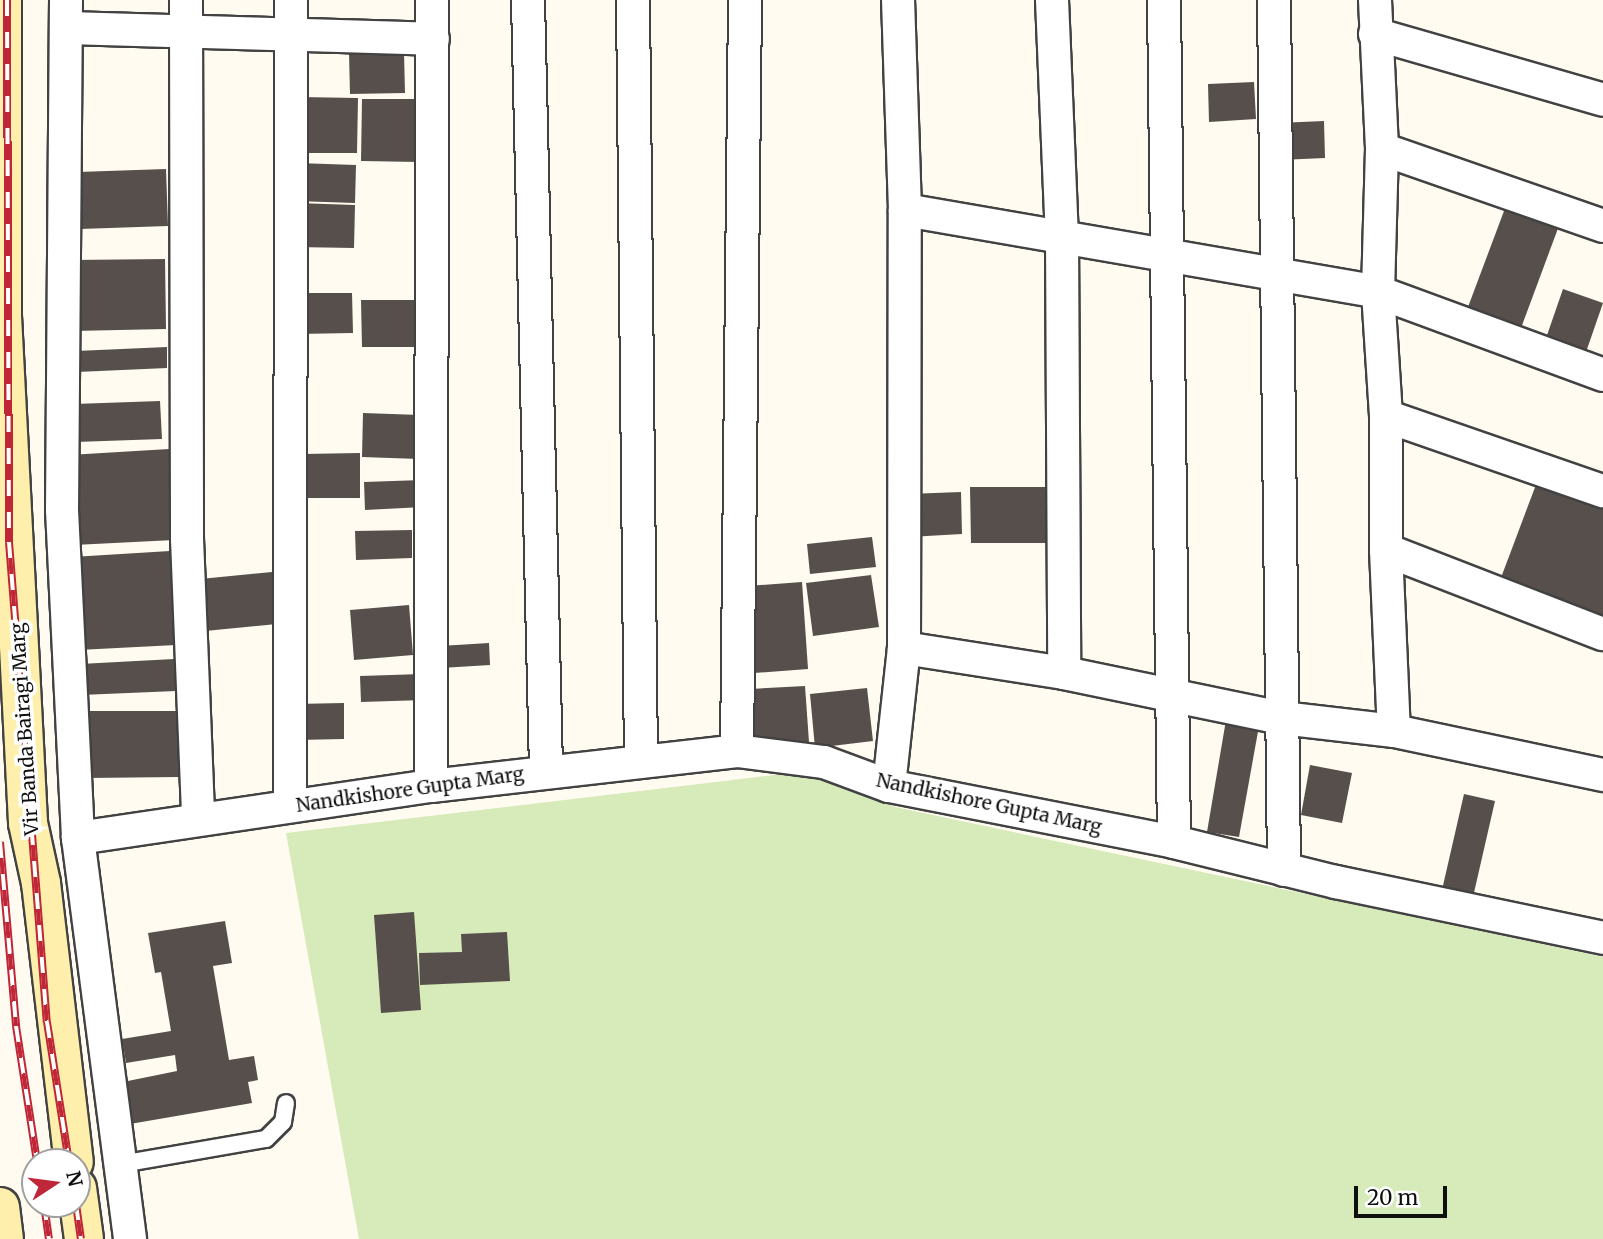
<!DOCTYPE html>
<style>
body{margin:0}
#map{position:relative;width:1603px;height:1239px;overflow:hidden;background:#fffbf0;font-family:Merriweather,serif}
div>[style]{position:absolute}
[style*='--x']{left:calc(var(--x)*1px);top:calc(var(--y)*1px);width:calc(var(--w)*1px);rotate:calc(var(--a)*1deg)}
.green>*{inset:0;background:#d6eaba}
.building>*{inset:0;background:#574f4b}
.roads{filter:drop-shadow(2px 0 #424242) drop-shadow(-2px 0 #424242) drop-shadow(0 2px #424242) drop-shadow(0 -2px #424242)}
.lane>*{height:16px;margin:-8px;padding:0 8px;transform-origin:8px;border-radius:8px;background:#fff}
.street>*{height:32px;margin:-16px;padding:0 16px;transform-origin:16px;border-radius:16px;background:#fff}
.secondary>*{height:38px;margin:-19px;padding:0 19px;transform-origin:19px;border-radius:19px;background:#fef0ac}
.rail>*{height:8px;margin-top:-4px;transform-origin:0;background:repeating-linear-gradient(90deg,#fff 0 16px,#bf2637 0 32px);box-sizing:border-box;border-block:2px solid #bf2637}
span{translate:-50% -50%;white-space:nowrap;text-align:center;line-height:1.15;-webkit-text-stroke:7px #fff;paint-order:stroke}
.street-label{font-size:19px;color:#0f0f0f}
.north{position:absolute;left:21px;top:1148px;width:70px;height:70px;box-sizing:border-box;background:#fff;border:2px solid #9f9f9f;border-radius:50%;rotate:77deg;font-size:19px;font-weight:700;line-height:28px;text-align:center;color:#0f0f0f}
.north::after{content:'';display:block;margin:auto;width:24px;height:32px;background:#bf2637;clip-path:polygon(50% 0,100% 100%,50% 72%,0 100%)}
.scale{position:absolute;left:1354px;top:1186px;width:93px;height:32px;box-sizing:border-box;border:4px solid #0f0f0f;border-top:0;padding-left:9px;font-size:21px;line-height:24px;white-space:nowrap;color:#0f0f0f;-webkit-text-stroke:5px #fff;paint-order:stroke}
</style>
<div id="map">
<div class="green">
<i style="clip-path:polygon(809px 771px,895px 807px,1603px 957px,1603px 1239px,359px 1239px,286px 833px)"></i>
</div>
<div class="building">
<i style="clip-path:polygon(404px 52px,405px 93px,350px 94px,349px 53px)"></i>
<i style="clip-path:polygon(1254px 82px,1256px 119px,1209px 122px,1208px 84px)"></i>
<i style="clip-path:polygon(299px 97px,358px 98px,357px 153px,298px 153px)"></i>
<i style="clip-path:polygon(362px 99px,419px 99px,419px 162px,361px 161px)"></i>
<i style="clip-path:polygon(1324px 121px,1325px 158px,1280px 160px,1278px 123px)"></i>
<i style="clip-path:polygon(297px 163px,356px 165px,355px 203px,296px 201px)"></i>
<i style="clip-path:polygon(166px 169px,168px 226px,80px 229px,78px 172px)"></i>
<i style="clip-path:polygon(296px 203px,355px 205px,354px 248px,295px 247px)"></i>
<i style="clip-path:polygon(1507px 203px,1560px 223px,1521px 328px,1468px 307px)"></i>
<i style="clip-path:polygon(165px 259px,166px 329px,73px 331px,72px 260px)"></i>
<i style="clip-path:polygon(1563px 289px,1603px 303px,1585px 355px,1545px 341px)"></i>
<i style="clip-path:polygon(297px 293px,352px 293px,353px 333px,297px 334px)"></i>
<i style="clip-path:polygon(361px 300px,420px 300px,420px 347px,362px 347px)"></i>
<i style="clip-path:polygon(167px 347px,167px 368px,77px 372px,76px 351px)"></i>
<i style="clip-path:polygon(160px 401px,162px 439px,75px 442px,74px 404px)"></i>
<i style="clip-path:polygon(363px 413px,420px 415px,419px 459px,362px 457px)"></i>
<i style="clip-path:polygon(169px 449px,174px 540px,74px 545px,69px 455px)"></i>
<i style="clip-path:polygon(360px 453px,360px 498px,304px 498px,303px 454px)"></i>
<i style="clip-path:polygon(1540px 474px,1603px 499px,1603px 628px,1499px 583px)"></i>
<i style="clip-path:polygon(422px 480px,423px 507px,365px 510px,364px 482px)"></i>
<i style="clip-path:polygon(970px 487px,1047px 487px,1048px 543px,971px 543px)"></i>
<i style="clip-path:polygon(961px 492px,962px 534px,909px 537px,908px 494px)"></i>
<i style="clip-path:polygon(412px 530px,412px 558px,356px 560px,355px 531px)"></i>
<i style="clip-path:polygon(872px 537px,876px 567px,810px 574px,807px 544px)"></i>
<i style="clip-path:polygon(170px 551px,176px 645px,78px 650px,72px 557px)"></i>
<i style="clip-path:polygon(282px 571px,287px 623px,195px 632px,190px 580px)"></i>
<i style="clip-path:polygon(871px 575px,879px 627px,813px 636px,806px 583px)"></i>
<i style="clip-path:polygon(802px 582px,808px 669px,754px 673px,747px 586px)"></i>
<i style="clip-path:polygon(409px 605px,413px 655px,354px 660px,350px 610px)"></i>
<i style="clip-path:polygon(489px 643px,490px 665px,441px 668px,440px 646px)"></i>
<i style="clip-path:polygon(174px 659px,176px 691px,81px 695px,80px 664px)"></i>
<i style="clip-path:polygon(422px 674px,424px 700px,361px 702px,360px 676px)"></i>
<i style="clip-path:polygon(805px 686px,809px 742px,753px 745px,750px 689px)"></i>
<i style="clip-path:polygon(867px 688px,873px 741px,815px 748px,810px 694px)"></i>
<i style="clip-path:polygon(344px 703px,344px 739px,296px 740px,295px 704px)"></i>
<i style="clip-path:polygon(85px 711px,178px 711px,179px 777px,86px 778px)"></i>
<i style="clip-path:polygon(1226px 720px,1259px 726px,1239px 837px,1207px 832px)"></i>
<i style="clip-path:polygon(1310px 765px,1352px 773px,1342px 823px,1301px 815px)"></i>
<i style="clip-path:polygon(1464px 794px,1495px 801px,1473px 897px,1442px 890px)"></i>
<i style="clip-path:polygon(414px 912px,421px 1010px,381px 1013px,374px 915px)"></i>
<i style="clip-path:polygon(225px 921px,232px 963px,213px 966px,229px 1060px,254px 1056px,258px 1080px,248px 1082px,252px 1103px,130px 1124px,118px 1083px,177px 1071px,175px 1055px,126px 1063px,122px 1039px,171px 1031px,161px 972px,155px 973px,148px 933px)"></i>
<i style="clip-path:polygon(507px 932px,510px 981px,420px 985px,419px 953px,462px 952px,461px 934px)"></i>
</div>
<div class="roads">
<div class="lane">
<i style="--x:121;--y:1164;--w:147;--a:-9.8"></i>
<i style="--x:266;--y:1139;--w:24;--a:-45"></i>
<i style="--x:283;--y:1122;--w:19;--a:-81"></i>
</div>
<div class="street">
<i style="--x:66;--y:0;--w:510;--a:90.45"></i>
<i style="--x:62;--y:510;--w:328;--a:87.2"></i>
<i style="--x:78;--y:838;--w:404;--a:82.6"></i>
<i style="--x:186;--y:0;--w:539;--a:89.89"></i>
<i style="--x:187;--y:539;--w:279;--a:87.7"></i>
<i style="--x:528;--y:0;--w:772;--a:88.66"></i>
<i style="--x:633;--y:0;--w:759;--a:89.4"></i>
<i style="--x:1052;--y:0;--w:235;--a:87.6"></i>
<i style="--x:1062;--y:235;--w:438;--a:89.7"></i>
<i style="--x:1164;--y:0;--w:842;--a:89.32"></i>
<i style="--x:1274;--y:0;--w:870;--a:89.34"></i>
<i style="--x:1375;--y:0;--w:149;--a:87.3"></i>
<i style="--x:1382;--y:149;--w:143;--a:91.6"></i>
<i style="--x:1378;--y:292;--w:124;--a:86.3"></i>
<i style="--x:1386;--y:416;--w:134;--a:90"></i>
<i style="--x:1386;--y:550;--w:181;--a:87.5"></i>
<i style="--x:67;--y:28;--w:366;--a:1.7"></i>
<i style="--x:1375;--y:34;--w:237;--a:16.1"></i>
<i style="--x:1382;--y:149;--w:234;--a:19.2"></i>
<i style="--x:905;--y:210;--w:480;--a:9.8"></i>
<i style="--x:1378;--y:292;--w:240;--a:20.2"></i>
<i style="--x:1386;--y:416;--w:230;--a:19.1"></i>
<i style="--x:1386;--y:550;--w:233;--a:21.2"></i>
<i style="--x:904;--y:648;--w:162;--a:8.9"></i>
<i style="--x:1064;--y:673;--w:223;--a:11.7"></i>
<i style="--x:1282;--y:718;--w:113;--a:6.6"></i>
<i style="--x:1394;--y:731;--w:214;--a:11.9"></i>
<i style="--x:737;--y:751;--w:751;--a:-89.39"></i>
<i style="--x:431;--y:786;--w:786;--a:-89.93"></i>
<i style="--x:889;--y:786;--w:139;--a:-83.8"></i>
<i style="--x:904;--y:648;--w:438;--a:-89.9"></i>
<i style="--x:905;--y:210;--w:210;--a:-91.9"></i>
<i style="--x:290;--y:806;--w:806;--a:-89.93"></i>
<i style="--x:78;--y:838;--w:357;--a:-8.4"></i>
<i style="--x:431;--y:786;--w:308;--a:-6.5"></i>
<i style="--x:737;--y:751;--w:88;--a:7.2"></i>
<i style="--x:824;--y:762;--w:69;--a:20.3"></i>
<i style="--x:889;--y:786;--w:290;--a:11.1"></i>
<i style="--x:1174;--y:842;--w:167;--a:13.9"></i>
<i style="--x:1336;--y:882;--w:273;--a:11.8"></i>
</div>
<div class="secondary">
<i style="--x:2;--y:0;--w:316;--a:90"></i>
<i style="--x:2;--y:316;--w:508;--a:87.06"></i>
<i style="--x:28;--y:823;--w:61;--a:77.8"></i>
<i style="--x:41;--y:883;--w:281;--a:83.3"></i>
<i style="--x:77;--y:1188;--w:51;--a:82.2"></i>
<i style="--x:0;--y:1207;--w:32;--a:83"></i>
</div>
</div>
<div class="rail">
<i style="--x:7;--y:0;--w:542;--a:89.79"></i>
<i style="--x:9;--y:542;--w:482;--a:85.5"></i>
<i style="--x:47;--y:1022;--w:142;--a:81.1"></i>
<i style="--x:0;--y:842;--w:185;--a:85"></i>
<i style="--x:16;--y:1026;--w:138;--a:81.2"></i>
<i style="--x:44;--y:1204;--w:35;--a:82"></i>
<i style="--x:76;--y:1204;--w:35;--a:82"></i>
</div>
<div class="street-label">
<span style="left:25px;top:729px;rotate:-94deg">Vir Banda Bairagi Marg</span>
<span style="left:410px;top:790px;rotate:-8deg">Nandkishore Gupta Marg</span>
<span style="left:989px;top:804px;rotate:12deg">Nandkishore Gupta Marg</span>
</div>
<div class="north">N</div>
<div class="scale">20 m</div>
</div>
